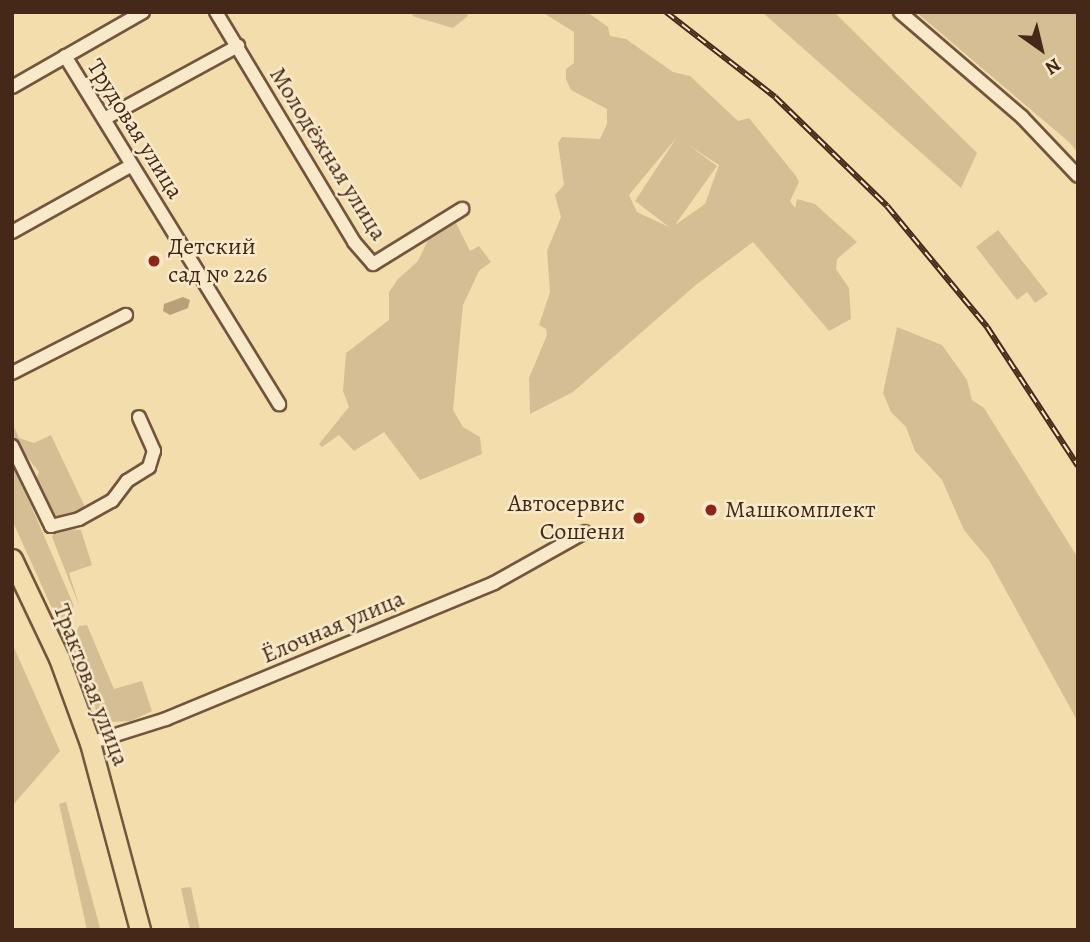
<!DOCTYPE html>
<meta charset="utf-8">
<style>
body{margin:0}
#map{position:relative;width:1090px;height:942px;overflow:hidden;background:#f4ddad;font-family:Alegreya,serif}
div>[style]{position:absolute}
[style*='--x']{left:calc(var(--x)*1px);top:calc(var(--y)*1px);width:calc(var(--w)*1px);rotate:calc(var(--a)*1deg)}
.green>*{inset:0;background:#d6be94}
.water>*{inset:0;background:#b99f7a}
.roads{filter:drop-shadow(2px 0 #72553d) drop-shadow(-2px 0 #72553d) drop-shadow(0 2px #72553d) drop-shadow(0 -2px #72553d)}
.street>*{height:12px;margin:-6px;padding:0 6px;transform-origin:6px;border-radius:6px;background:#f8e9ca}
.primary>*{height:19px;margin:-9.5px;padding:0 9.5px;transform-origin:9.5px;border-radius:9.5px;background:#f4ddad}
.rail>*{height:6px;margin-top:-3px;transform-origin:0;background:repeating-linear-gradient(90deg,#f8e9ca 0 10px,#462818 0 20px);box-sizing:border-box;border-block:2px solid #462818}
.dots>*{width:19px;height:19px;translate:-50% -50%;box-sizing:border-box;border:4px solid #f8e9ca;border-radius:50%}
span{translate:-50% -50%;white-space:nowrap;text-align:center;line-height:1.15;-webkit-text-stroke:5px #f8e9ca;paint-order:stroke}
.street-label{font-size:24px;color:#462818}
.poi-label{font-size:24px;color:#462818}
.left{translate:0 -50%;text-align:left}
.right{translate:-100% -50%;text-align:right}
.frame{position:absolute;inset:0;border:14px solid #462818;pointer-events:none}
.north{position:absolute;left:1006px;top:14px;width:70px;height:70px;-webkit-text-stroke:5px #f8e9ca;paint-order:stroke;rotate:146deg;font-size:19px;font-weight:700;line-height:28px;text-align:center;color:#462818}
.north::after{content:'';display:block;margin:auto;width:24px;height:32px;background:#462818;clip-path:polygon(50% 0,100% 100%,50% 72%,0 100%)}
</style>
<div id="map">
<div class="green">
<i style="clip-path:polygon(415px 12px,466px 12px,468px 16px,453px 28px,412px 16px)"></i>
<i style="clip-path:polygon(evenodd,542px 12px,587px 12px,608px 27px,610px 36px,626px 39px,673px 72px,690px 76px,738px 121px,749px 118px,796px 176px,799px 182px,790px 201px,795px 208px,797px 199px,815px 204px,857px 242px,837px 259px,836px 269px,849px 288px,851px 319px,829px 331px,753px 242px,697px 284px,573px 392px,530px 414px,529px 378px,547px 335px,546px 329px,539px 325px,550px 292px,547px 251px,561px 217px,555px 195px,564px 185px,558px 143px,562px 137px,600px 139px,607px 124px,607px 109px,571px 90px,566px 79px,566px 69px,574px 63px,574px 32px,542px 12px,677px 137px,635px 201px,669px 227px,637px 212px,629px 195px,677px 137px,542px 12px,687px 144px,719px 165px,705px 204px,675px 225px,717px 166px,687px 144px)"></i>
<i style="clip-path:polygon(762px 12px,834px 12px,977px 153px,961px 188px)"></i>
<i style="clip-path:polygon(916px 12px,1078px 12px,1078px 153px,1069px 142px)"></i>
<i style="clip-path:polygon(456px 223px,470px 251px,479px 246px,491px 262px,479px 271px,463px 305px,453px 410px,463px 427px,480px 437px,482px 454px,420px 480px,384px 432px,354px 451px,339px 435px,322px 447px,319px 444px,349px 407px,343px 391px,346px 353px,389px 320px,389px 292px,398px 279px,418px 261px,428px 240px)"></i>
<i style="clip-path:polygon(998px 230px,1048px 294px,1035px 303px,1027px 292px,1017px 300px,976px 247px)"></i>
<i style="clip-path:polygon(897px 327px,942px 345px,967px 380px,972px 400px,984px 408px,1078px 558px,1078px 722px,989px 560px,964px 530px,942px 480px,915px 451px,906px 427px,891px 412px,883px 393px)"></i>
<i style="clip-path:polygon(12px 423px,19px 438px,34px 443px,51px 435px,87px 511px,59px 523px,50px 515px,35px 481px,39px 472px,12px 438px)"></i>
<i style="clip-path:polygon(12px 461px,74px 606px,64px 622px,51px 606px,12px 520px)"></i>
<i style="clip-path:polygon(57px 528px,81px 530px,92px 565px,69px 573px,80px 608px,52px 537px)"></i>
<i style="clip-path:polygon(87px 625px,114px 689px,142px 681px,152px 711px,131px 721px,108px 722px,99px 717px,70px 644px,79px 626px)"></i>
<i style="clip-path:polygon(12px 643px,60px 751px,12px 806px)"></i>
<i style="clip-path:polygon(66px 802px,100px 928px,100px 930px,87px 930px,59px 804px)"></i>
<i style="clip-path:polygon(191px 887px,200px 930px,190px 930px,181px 888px)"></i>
</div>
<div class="water">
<i style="clip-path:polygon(183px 297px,190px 300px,188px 308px,170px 315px,163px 311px,164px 304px)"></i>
</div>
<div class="roads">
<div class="street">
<i style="--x:216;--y:12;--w:268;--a:59"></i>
<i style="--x:354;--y:242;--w:29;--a:49"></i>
<i style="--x:373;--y:264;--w:105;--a:-31.7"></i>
<i style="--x:900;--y:12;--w:161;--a:40.7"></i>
<i style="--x:1022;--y:117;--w:81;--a:46.5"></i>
<i style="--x:65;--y:56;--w:409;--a:58.4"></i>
<i style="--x:12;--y:87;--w:151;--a:-29.8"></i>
<i style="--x:104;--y:119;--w:153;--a:-28.6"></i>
<i style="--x:12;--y:232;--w:137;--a:-29.2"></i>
<i style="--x:12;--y:373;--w:128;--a:-27"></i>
<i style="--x:12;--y:446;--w:89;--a:64"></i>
<i style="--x:51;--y:526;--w:29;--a:-14"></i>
<i style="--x:79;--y:519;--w:38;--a:-29"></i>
<i style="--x:112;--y:501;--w:25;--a:-53"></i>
<i style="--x:127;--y:481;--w:26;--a:-32"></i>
<i style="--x:149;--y:467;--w:17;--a:-73"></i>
<i style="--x:154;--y:451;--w:37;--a:-114"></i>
<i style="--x:90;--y:743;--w:80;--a:-17.5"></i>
<i style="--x:166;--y:719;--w:355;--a:-22.5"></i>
<i style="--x:494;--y:583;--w:104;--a:-29.3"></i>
</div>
<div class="primary">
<i style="--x:12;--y:559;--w:110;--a:64.6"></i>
<i style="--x:59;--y:658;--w:90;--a:70"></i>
<i style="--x:90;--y:743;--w:194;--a:75"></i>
</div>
</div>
<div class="rail">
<i style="--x:666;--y:12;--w:138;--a:37.9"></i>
<i style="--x:775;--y:97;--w:156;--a:44.2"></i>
<i style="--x:887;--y:206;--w:157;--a:50.4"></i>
<i style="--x:987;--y:327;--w:166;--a:56.8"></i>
</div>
<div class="dots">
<i style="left:154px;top:261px;background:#8f2418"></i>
<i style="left:711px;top:510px;background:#8f2418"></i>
<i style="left:639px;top:518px;background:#8f2418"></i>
</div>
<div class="street-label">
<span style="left:135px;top:129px;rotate:58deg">Трудовая улица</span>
<span style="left:328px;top:154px;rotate:58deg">Молодёжная улица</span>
<span style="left:333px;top:627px;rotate:-23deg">Ёлочная улица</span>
<span style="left:91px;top:685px;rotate:69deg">Трактовая улица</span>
</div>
<div class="poi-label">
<span class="left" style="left:168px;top:261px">Детский<br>сад № 226</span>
<span class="right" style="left:625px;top:518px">Автосервис<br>Сошени</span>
<span class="left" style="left:725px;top:510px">Машкомплект</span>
</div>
<div class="frame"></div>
<div class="north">N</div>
</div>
